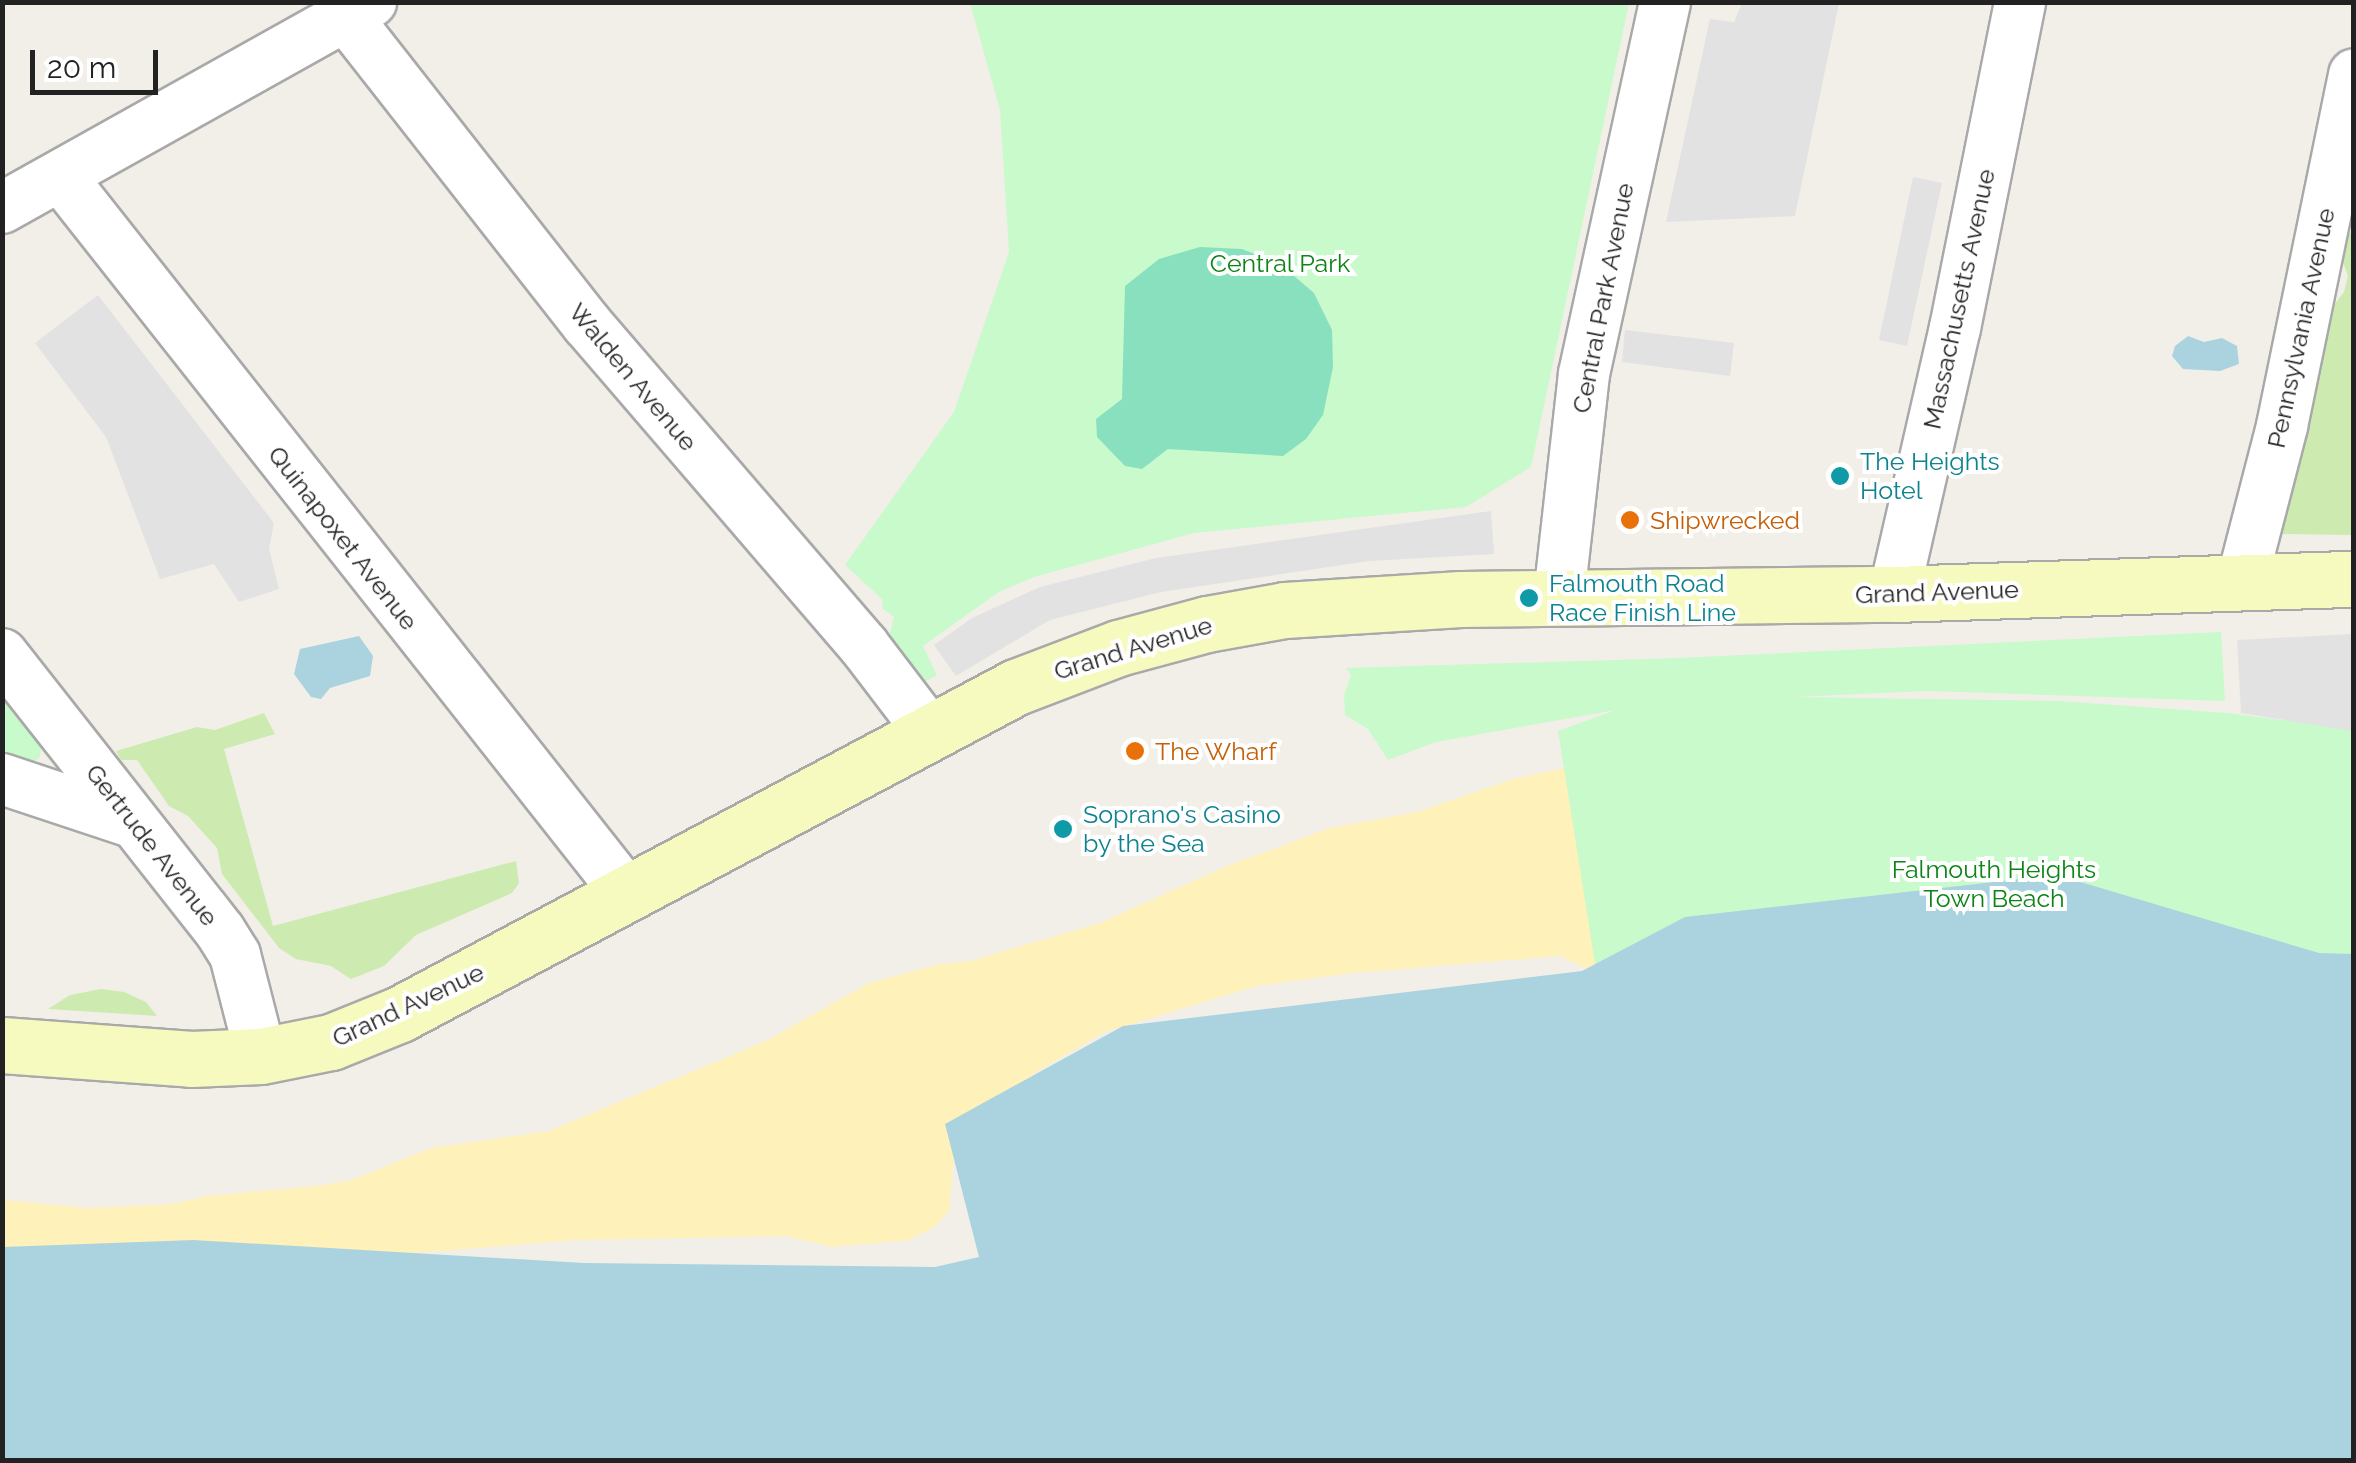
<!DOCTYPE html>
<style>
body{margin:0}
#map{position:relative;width:2356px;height:1463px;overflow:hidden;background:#f2efe9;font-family:Raleway,sans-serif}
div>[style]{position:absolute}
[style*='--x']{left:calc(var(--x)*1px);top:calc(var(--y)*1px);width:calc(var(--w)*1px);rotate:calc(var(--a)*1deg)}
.grass>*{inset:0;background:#cdebb0}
.sand>*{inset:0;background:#fff1ba}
.park>*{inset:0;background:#c8facc}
.pitch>*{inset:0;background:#88e0be}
.parking>*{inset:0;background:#e2e2e2}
.water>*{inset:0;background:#aad3df}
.roads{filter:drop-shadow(2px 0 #a9a9a9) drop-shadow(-2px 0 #a9a9a9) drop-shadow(0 2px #a9a9a9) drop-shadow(0 -2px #a9a9a9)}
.street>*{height:50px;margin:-25px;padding:0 25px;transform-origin:25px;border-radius:25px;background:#fff}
.secondary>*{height:55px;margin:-27.5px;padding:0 27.5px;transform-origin:27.5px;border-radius:27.5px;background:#f7fabf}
.dots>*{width:28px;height:28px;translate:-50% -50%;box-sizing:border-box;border:5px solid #fff;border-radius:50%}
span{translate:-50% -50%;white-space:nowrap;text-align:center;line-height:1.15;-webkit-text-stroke:8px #fff;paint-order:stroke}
.park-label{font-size:25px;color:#0c8416}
.street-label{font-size:25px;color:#222}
.culture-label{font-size:25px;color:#0d838f}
.left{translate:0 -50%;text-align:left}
.food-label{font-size:25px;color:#c56008}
.frame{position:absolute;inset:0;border:5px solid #222;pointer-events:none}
.scale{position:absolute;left:30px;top:50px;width:128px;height:45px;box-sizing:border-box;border:5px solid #222;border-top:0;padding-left:12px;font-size:30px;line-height:35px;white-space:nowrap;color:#222;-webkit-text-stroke:8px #fff;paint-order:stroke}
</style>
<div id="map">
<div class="grass">
<i style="clip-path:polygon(2347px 233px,2354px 234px,2353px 535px,2280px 534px,2327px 314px,2344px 292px,2348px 276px,2337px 246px)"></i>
<i style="clip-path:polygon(264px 713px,275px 734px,224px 749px,273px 926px,516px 861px,519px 883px,512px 893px,416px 935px,384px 966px,351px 979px,331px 966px,296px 959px,279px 948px,222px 874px,217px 848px,188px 816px,169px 806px,137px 760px,121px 760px,116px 751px,197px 727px,215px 730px)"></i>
<i style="clip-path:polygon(101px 989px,124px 992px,146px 1002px,157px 1016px,48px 1009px,70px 995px)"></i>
</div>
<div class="sand">
<i style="clip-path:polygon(1569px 767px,1617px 967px,1587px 969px,1560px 956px,1352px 973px,1257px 986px,1105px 1032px,1036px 1072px,1008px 1099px,956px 1133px,949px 1211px,935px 1227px,909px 1240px,833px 1247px,785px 1236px,578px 1240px,415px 1253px,3px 1256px,3px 1200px,89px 1208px,171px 1204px,208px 1196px,317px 1186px,352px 1180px,431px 1148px,549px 1131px,768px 1040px,869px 983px,940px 964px,970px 961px,1100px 923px,1227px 866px,1330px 828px,1417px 812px,1513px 779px)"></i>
</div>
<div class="park">
<i style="clip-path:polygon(970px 3px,1629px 3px,1531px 467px,1466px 507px,1194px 533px,1034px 577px,999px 592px,923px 646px,937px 675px,923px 683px,889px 637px,894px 617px,882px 608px,883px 600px,845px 565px,954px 412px,1009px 252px,1000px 110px)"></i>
<i style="clip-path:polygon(2221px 632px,2225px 701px,1927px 691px,1793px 697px,2059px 701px,2227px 713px,2353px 729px,2353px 1094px,1610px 1057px,1558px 731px,1616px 710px,1436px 742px,1388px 760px,1368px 729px,1345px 715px,1344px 695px,1351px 675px,1346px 668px,1679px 658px)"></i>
<i style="clip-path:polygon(2px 691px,41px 741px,40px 757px,29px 766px,3px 760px)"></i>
</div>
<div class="pitch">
<i style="clip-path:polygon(1200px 247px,1242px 249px,1280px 264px,1314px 293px,1332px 330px,1333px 367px,1323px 415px,1306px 439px,1283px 456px,1168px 449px,1142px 469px,1125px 466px,1097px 437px,1096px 419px,1122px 399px,1125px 286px,1159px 259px)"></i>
</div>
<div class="parking">
<i style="clip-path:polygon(1742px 3px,1839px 3px,1795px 216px,1666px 222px,1710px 19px,1734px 22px)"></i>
<i style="clip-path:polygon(1913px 177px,1942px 183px,1907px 346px,1879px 340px)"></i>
<i style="clip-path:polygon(98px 295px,274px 523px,269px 549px,279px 589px,239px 602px,214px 564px,160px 579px,106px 437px,35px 343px)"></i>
<i style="clip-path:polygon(1625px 330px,1734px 343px,1730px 376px,1622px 362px)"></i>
<i style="clip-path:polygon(1491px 511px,1494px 554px,1369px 561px,1161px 592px,1050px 620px,956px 676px,934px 645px,972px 618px,1040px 587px,1156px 558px)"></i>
<i style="clip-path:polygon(2353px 634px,2353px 731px,2241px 713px,2237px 640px)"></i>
</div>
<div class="water">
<i style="clip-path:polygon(2188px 336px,2204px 342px,2222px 338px,2237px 346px,2239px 364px,2220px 371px,2183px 369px,2172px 356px,2175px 346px)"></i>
<i style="clip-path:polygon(359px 636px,373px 656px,370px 676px,330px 688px,321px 699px,311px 697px,294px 674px,300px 649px)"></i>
<i style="clip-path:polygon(2057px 875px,2319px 953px,2353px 954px,2353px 1460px,3px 1460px,3px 1247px,193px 1240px,584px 1263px,935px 1267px,979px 1257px,945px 1124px,1123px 1026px,1582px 971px,1685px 917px)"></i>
</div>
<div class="roads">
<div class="street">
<i style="--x:347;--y:18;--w:389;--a:51.9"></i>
<i style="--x:587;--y:324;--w:425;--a:49.3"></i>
<i style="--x:864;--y:646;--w:106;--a:52.7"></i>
<i style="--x:61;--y:177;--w:915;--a:51.7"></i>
<i style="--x:2;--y:208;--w:423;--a:-29.2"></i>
<i style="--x:2242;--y:581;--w:160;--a:-75.5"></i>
<i style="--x:2282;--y:426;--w:359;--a:-78.4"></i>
<i style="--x:1894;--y:594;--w:273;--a:-77.1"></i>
<i style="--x:1955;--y:328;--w:332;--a:-78.7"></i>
<i style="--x:1559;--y:597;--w:224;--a:-83.6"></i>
<i style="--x:1584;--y:374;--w:381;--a:-77.7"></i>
<i style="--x:2;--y:654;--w:352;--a:51.8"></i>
<i style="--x:220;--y:931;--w:28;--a:58"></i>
<i style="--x:235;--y:955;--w:104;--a:75.6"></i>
<i style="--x:2;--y:779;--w:139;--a:18.4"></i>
</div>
<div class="secondary">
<i style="--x:2;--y:1045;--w:190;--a:4.2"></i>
<i style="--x:191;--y:1059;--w:70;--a:-2.5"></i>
<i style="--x:261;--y:1056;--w:71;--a:-11.3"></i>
<i style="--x:331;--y:1042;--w:74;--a:-22.1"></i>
<i style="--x:400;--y:1014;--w:697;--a:-27.96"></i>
<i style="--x:1016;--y:687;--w:109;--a:-20.9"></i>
<i style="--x:1118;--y:648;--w:92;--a:-15.1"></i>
<i style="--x:1207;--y:624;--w:79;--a:-10.2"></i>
<i style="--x:1285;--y:610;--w:176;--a:-3.6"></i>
<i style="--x:1461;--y:599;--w:433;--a:-0.7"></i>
<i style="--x:1894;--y:594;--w:460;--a:-1.9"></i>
</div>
</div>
<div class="dots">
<i style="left:1840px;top:476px;background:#0f9aa8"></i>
<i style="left:1630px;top:520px;background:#e8710a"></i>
<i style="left:1529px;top:598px;background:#0f9aa8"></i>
<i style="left:1135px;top:751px;background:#e8710a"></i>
<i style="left:1063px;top:829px;background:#0f9aa8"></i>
</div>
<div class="park-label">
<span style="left:1280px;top:263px">Central Park</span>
<span style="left:1994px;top:884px">Falmouth Heights<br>Town Beach</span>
</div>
<div class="street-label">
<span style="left:1603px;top:298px;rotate:-79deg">Central Park Avenue</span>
<span style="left:1959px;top:299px;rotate:-78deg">Massachusetts Avenue</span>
<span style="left:2301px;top:328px;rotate:-78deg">Pennsylvania Avenue</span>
<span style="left:633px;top:377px;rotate:50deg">Walden Avenue</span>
<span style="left:343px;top:538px;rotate:52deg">Quinapoxet Avenue</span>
<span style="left:1937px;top:592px;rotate:-2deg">Grand Avenue</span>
<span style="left:1133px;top:648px;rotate:-17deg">Grand Avenue</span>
<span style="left:152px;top:845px;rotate:52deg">Gertrude Avenue</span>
<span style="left:408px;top:1005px;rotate:-25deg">Grand Avenue</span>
</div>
<div class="culture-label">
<span class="left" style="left:1860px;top:476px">The Heights<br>Hotel</span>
<span class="left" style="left:1549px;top:598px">Falmouth Road<br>Race Finish Line</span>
<span class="left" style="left:1083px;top:829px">Soprano's Casino<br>by the Sea</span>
</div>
<div class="food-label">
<span class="left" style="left:1650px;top:520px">Shipwrecked</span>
<span class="left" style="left:1155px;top:751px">The Wharf</span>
</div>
<div class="frame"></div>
<div class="scale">20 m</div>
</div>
